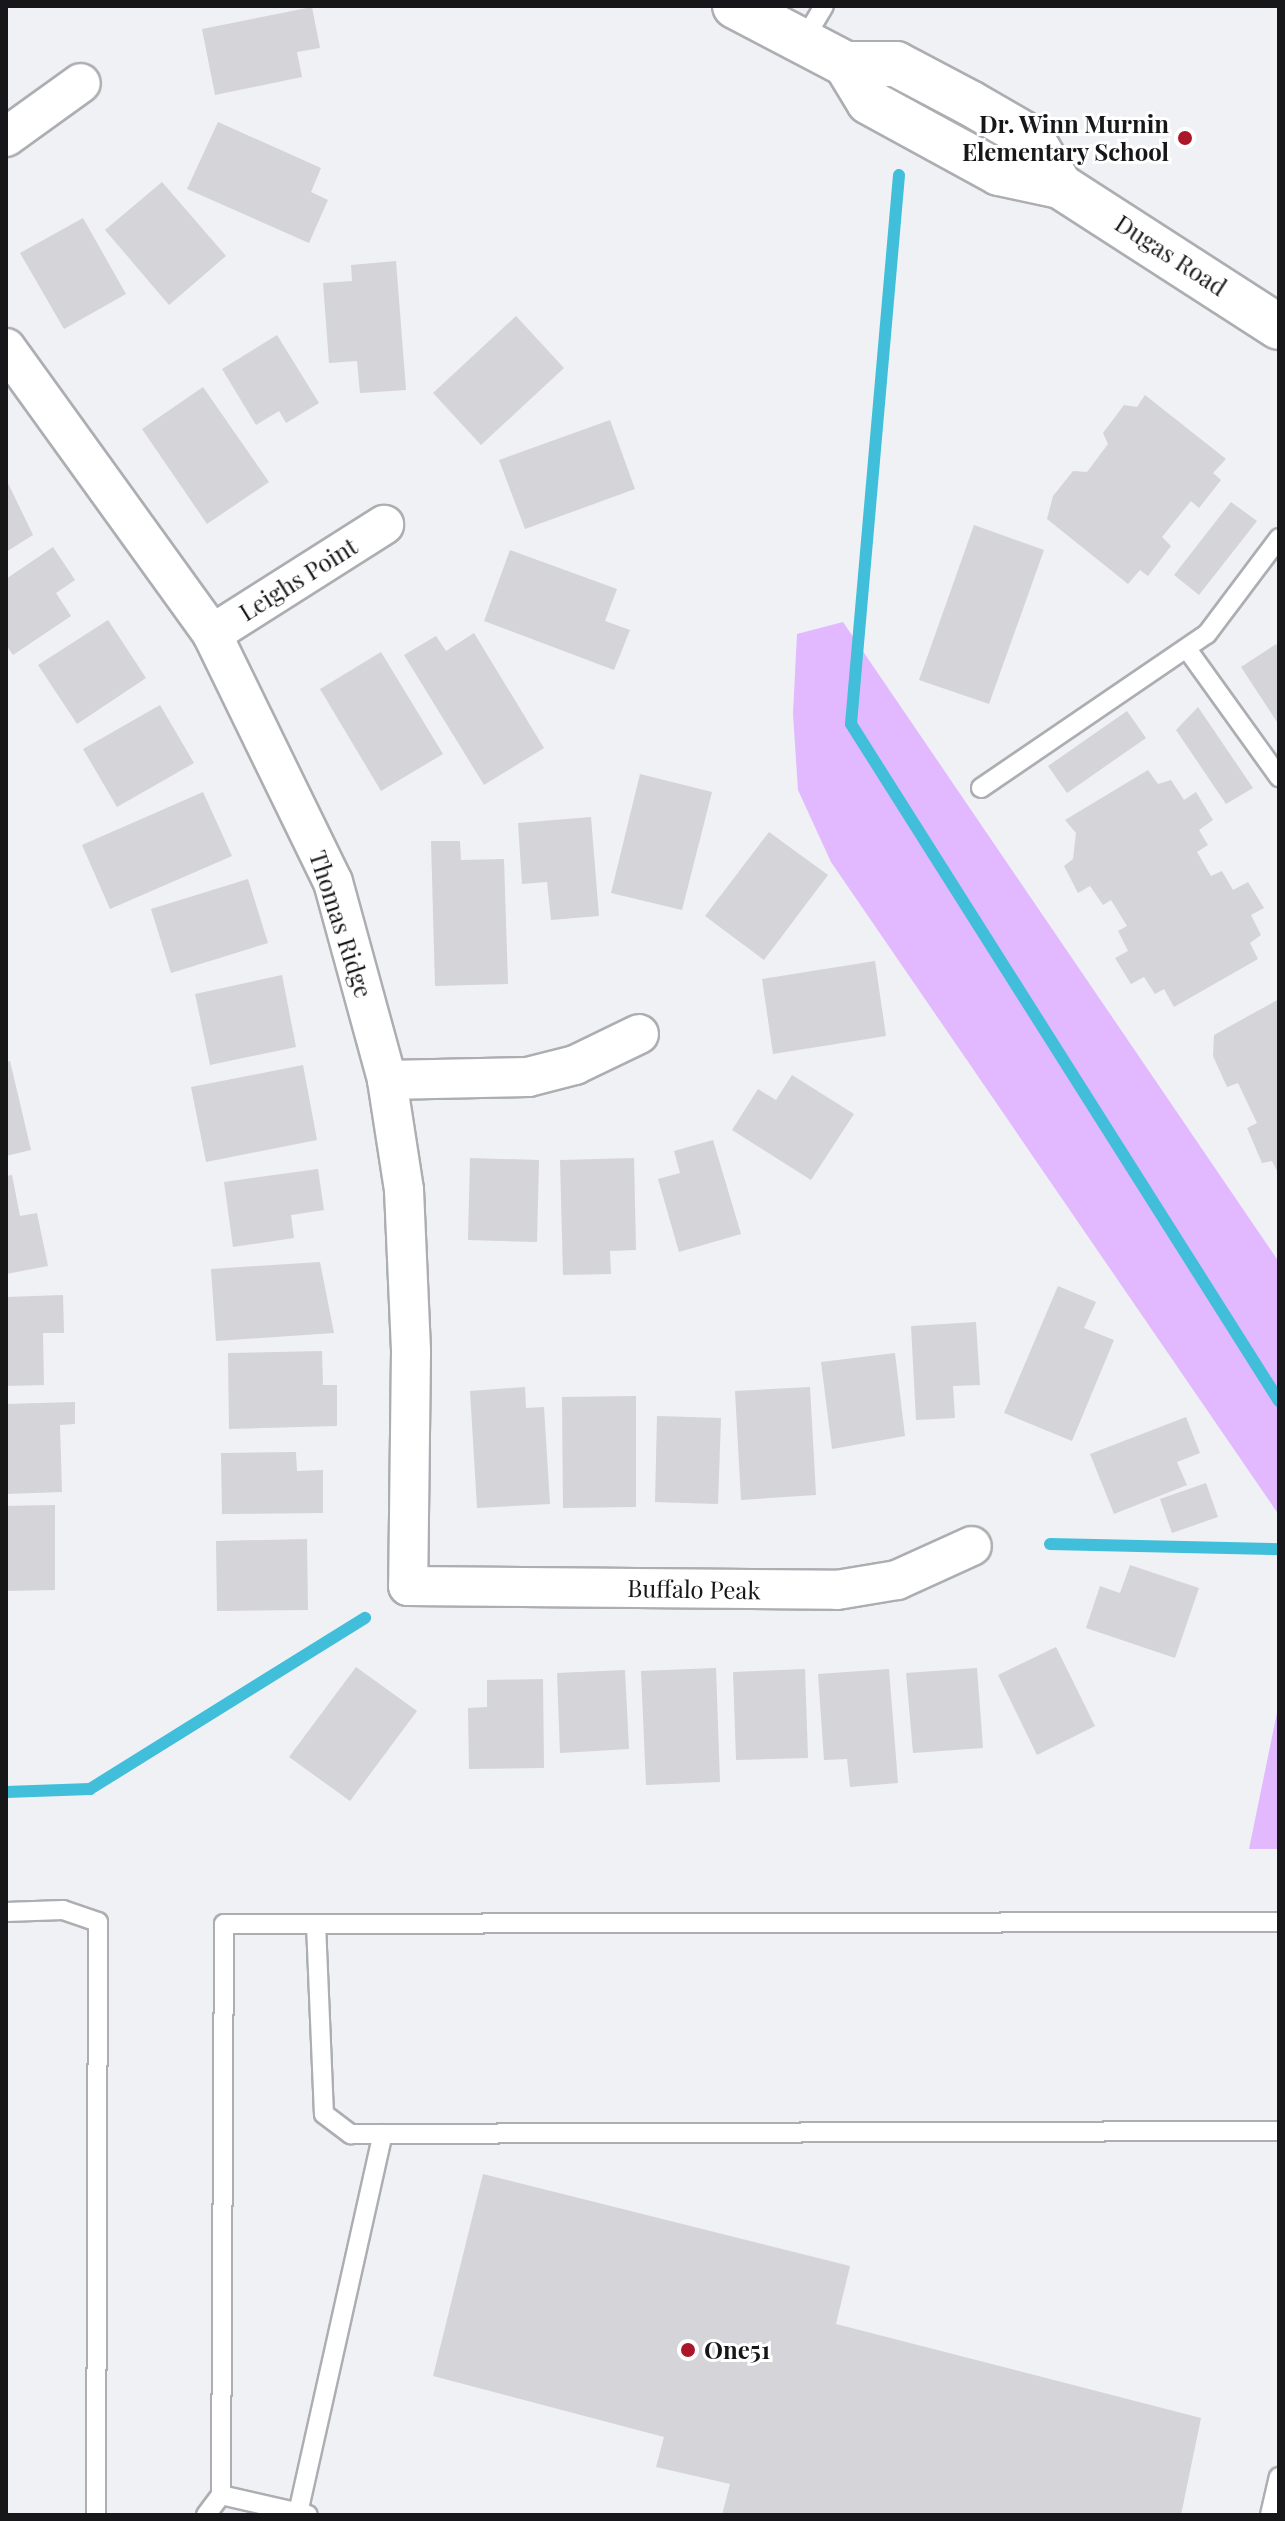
<!DOCTYPE html>
<style>
body{margin:0}
#map{position:relative;width:1285px;height:2521px;overflow:hidden;background:#eff1f5;font-family:"Playfair Display",serif}
div>[style]{position:absolute}
[style*='--x']{left:calc(var(--x)*1px);top:calc(var(--y)*1px);width:calc(var(--w)*1px);rotate:calc(var(--a)*1deg)}
.green>*{inset:0;background:#e2b8ff}
.stream>*{height:12px;margin:-6px;padding:0 6px;transform-origin:6px;border-radius:6px;background:#41bed9}
.building>*{inset:0;background:#d4d4d9}
.roads{filter:drop-shadow(2px 0 #acaeb2) drop-shadow(-2px 0 #acaeb2) drop-shadow(0 2px #acaeb2) drop-shadow(0 -2px #acaeb2)}
.lane>*{height:18px;margin:-9px;padding:0 9px;transform-origin:9px;border-radius:9px;background:#fff}
.street>*{height:38px;margin:-19px;padding:0 19px;transform-origin:19px;border-radius:19px;background:#fff}
.secondary>*{height:44px;margin:-22px;padding:0 22px;transform-origin:22px;border-radius:22px;background:#fff}
.dots>*{width:22px;height:22px;translate:-50% -50%;box-sizing:border-box;border:4px solid #fff;border-radius:50%}
span{translate:-50% -50%;white-space:nowrap;text-align:center;line-height:1.15;-webkit-text-stroke:6px #fff;paint-order:stroke}
.poi-label{font-size:24px;color:#171719;font-weight:700}
.right{translate:-100% -50%;text-align:right}
.left{translate:0 -50%;text-align:left}
.street-label{font-size:24px;color:#171719}
.frame{position:absolute;inset:0;border:8px solid #171719;pointer-events:none}
</style>
<div id="map">
<div class="green">
<i style="clip-path:polygon(843px 622px,1279px 1262px,1279px 1515px,831px 862px,798px 790px,793px 714px,797px 634px)"></i>
<i style="clip-path:polygon(1279px 1703px,1279px 1849px,1249px 1849px)"></i>
</div>
<div class="stream">
<i style="--x:899;--y:175;--w:551;--a:95"></i>
<i style="--x:851;--y:724;--w:801;--a:57.7"></i>
<i style="--x:1050;--y:1544;--w:229;--a:1.3"></i>
<i style="--x:6;--y:1792;--w:84;--a:-2"></i>
<i style="--x:90;--y:1789;--w:324;--a:-31.9"></i>
</div>
<div class="building">
<i style="clip-path:polygon(312px 7px,320px 48px,297px 52px,302px 77px,215px 95px,202px 29px)"></i>
<i style="clip-path:polygon(218px 122px,321px 168px,311px 192px,328px 200px,309px 243px,187px 189px)"></i>
<i style="clip-path:polygon(162px 182px,226px 256px,169px 305px,105px 230px)"></i>
<i style="clip-path:polygon(83px 218px,126px 294px,64px 329px,20px 253px)"></i>
<i style="clip-path:polygon(396px 261px,406px 390px,360px 393px,357px 361px,329px 363px,323px 283px,352px 281px,351px 265px)"></i>
<i style="clip-path:polygon(516px 316px,564px 368px,481px 445px,433px 393px)"></i>
<i style="clip-path:polygon(277px 335px,319px 403px,286px 423px,279px 411px,256px 425px,222px 369px)"></i>
<i style="clip-path:polygon(203px 387px,269px 482px,207px 524px,142px 429px)"></i>
<i style="clip-path:polygon(1145px 395px,1226px 459px,1213px 473px,1221px 480px,1199px 508px,1191px 501px,1162px 537px,1171px 546px,1148px 576px,1140px 570px,1128px 584px,1047px 519px,1053px 496px,1073px 471px,1087px 472px,1108px 444px,1103px 433px,1124px 405px,1137px 407px)"></i>
<i style="clip-path:polygon(610px 420px,635px 489px,525px 529px,499px 460px)"></i>
<i style="clip-path:polygon(6px 479px,33px 535px,6px 552px)"></i>
<i style="clip-path:polygon(1231px 502px,1257px 521px,1199px 595px,1174px 575px)"></i>
<i style="clip-path:polygon(974px 525px,1044px 550px,989px 704px,919px 680px)"></i>
<i style="clip-path:polygon(53px 547px,75px 580px,56px 593px,71px 616px,13px 655px,6px 645px,6px 579px)"></i>
<i style="clip-path:polygon(510px 550px,617px 589px,605px 621px,630px 630px,614px 670px,484px 621px)"></i>
<i style="clip-path:polygon(108px 620px,146px 678px,77px 724px,38px 665px)"></i>
<i style="clip-path:polygon(474px 633px,544px 748px,484px 785px,404px 655px,436px 636px,446px 651px)"></i>
<i style="clip-path:polygon(1276px 644px,1279px 649px,1279px 725px,1241px 667px)"></i>
<i style="clip-path:polygon(381px 652px,443px 754px,381px 791px,320px 689px)"></i>
<i style="clip-path:polygon(160px 705px,194px 763px,117px 807px,83px 749px)"></i>
<i style="clip-path:polygon(1198px 707px,1253px 788px,1226px 804px,1176px 730px)"></i>
<i style="clip-path:polygon(1127px 711px,1146px 738px,1067px 793px,1048px 766px)"></i>
<i style="clip-path:polygon(1148px 770px,1158px 784px,1171px 780px,1184px 800px,1196px 792px,1213px 820px,1199px 830px,1208px 845px,1197px 852px,1211px 876px,1222px 871px,1233px 890px,1248px 882px,1264px 908px,1251px 915px,1261px 935px,1250px 943px,1258px 959px,1174px 1007px,1164px 989px,1155px 994px,1144px 977px,1131px 984px,1115px 958px,1128px 951px,1118px 931px,1127px 926px,1111px 900px,1103px 905px,1090px 886px,1078px 893px,1064px 866px,1073px 859px,1076px 833px,1065px 820px)"></i>
<i style="clip-path:polygon(640px 774px,712px 792px,682px 910px,611px 893px)"></i>
<i style="clip-path:polygon(203px 792px,232px 856px,110px 909px,82px 845px)"></i>
<i style="clip-path:polygon(591px 817px,599px 916px,551px 920px,547px 882px,522px 884px,518px 823px)"></i>
<i style="clip-path:polygon(769px 832px,828px 875px,764px 960px,705px 916px)"></i>
<i style="clip-path:polygon(431px 841px,460px 841px,461px 860px,504px 859px,508px 984px,435px 986px)"></i>
<i style="clip-path:polygon(248px 879px,268px 943px,171px 973px,151px 909px)"></i>
<i style="clip-path:polygon(875px 961px,886px 1036px,773px 1054px,762px 979px)"></i>
<i style="clip-path:polygon(282px 975px,296px 1047px,210px 1065px,195px 994px)"></i>
<i style="clip-path:polygon(1279px 999px,1279px 1175px,1272px 1161px,1262px 1163px,1247px 1128px,1257px 1123px,1238px 1083px,1227px 1087px,1213px 1056px,1214px 1035px)"></i>
<i style="clip-path:polygon(10px 1061px,31px 1150px,6px 1156px,6px 1062px)"></i>
<i style="clip-path:polygon(303px 1065px,317px 1140px,206px 1162px,191px 1087px)"></i>
<i style="clip-path:polygon(792px 1075px,854px 1114px,811px 1180px,732px 1130px,758px 1089px,776px 1100px)"></i>
<i style="clip-path:polygon(713px 1140px,741px 1234px,679px 1252px,658px 1179px,680px 1173px,674px 1151px)"></i>
<i style="clip-path:polygon(470px 1158px,539px 1160px,537px 1242px,468px 1240px)"></i>
<i style="clip-path:polygon(634px 1158px,636px 1250px,610px 1251px,611px 1274px,563px 1275px,560px 1160px)"></i>
<i style="clip-path:polygon(318px 1169px,324px 1210px,291px 1215px,294px 1238px,233px 1247px,224px 1182px)"></i>
<i style="clip-path:polygon(12px 1175px,20px 1216px,37px 1213px,48px 1266px,6px 1274px,6px 1176px)"></i>
<i style="clip-path:polygon(320px 1262px,334px 1333px,216px 1341px,211px 1269px)"></i>
<i style="clip-path:polygon(1058px 1286px,1096px 1302px,1084px 1328px,1114px 1340px,1072px 1441px,1004px 1413px)"></i>
<i style="clip-path:polygon(63px 1295px,64px 1333px,43px 1333px,44px 1385px,6px 1386px,6px 1297px)"></i>
<i style="clip-path:polygon(976px 1322px,980px 1385px,953px 1386px,955px 1418px,916px 1420px,911px 1326px)"></i>
<i style="clip-path:polygon(322px 1351px,323px 1385px,337px 1385px,337px 1426px,229px 1429px,228px 1353px)"></i>
<i style="clip-path:polygon(895px 1353px,905px 1436px,832px 1449px,821px 1362px)"></i>
<i style="clip-path:polygon(525px 1387px,526px 1408px,544px 1407px,550px 1504px,477px 1508px,470px 1391px)"></i>
<i style="clip-path:polygon(810px 1387px,816px 1495px,741px 1500px,735px 1391px)"></i>
<i style="clip-path:polygon(636px 1396px,636px 1507px,563px 1508px,562px 1397px)"></i>
<i style="clip-path:polygon(75px 1402px,75px 1424px,60px 1425px,62px 1492px,6px 1494px,6px 1404px)"></i>
<i style="clip-path:polygon(657px 1416px,721px 1418px,718px 1504px,655px 1502px)"></i>
<i style="clip-path:polygon(1186px 1417px,1200px 1453px,1177px 1462px,1187px 1485px,1114px 1514px,1090px 1454px)"></i>
<i style="clip-path:polygon(296px 1452px,297px 1471px,323px 1470px,323px 1513px,222px 1514px,221px 1453px)"></i>
<i style="clip-path:polygon(1206px 1483px,1218px 1517px,1172px 1533px,1160px 1499px)"></i>
<i style="clip-path:polygon(55px 1505px,55px 1590px,6px 1591px,6px 1506px)"></i>
<i style="clip-path:polygon(307px 1539px,308px 1610px,217px 1611px,216px 1541px)"></i>
<i style="clip-path:polygon(1130px 1565px,1199px 1588px,1175px 1658px,1086px 1628px,1100px 1586px,1120px 1593px)"></i>
<i style="clip-path:polygon(1056px 1647px,1095px 1726px,1037px 1755px,998px 1675px)"></i>
<i style="clip-path:polygon(356px 1667px,417px 1711px,350px 1801px,289px 1757px)"></i>
<i style="clip-path:polygon(716px 1668px,720px 1782px,646px 1785px,641px 1671px)"></i>
<i style="clip-path:polygon(977px 1668px,983px 1748px,913px 1753px,906px 1673px)"></i>
<i style="clip-path:polygon(805px 1669px,808px 1758px,736px 1760px,733px 1672px)"></i>
<i style="clip-path:polygon(889px 1669px,898px 1783px,850px 1787px,847px 1759px,824px 1760px,818px 1674px)"></i>
<i style="clip-path:polygon(625px 1670px,629px 1749px,560px 1753px,557px 1673px)"></i>
<i style="clip-path:polygon(543px 1679px,544px 1768px,469px 1769px,468px 1708px,487px 1707px,487px 1680px)"></i>
<i style="clip-path:polygon(483px 2174px,850px 2266px,836px 2324px,1201px 2418px,1181px 2515px,722px 2515px,730px 2484px,656px 2467px,664px 2437px,433px 2376px)"></i>
</div>
<div class="roads">
<div class="lane">
<i style="--x:802;--y:43;--w:43;--a:-59.3"></i>
<i style="--x:1187;--y:649;--w:158;--a:54.3"></i>
<i style="--x:981;--y:788;--w:273;--a:-34.3"></i>
<i style="--x:1207;--y:634;--w:120;--a:-53.1"></i>
<i style="--x:6;--y:1912;--w:57;--a:-2"></i>
<i style="--x:63;--y:1910;--w:37;--a:19"></i>
<i style="--x:98;--y:1922;--w:593;--a:90.19"></i>
<i style="--x:316;--y:1924;--w:190;--a:87.6"></i>
<i style="--x:324;--y:2114;--w:34;--a:37"></i>
<i style="--x:351;--y:2134;--w:928;--a:-0.19"></i>
<i style="--x:221;--y:2495;--w:89;--a:12.9"></i>
<i style="--x:298;--y:2513;--w:388;--a:-77.4"></i>
<i style="--x:206;--y:2515;--w:25;--a:-53"></i>
<i style="--x:221;--y:2495;--w:571;--a:-89.7"></i>
<i style="--x:224;--y:1924;--w:1055;--a:-0.11"></i>
<i style="--x:1270;--y:2515;--w:39;--a:-77"></i>
</div>
<div class="street">
<i style="--x:6;--y:137;--w:92;--a:-35.8"></i>
<i style="--x:6;--y:348;--w:352;--a:54.2"></i>
<i style="--x:212;--y:634;--w:276;--a:64"></i>
<i style="--x:333;--y:882;--w:205;--a:74.7"></i>
<i style="--x:387;--y:1080;--w:111;--a:81.2"></i>
<i style="--x:404;--y:1190;--w:162;--a:87.5"></i>
<i style="--x:411;--y:1352;--w:234;--a:90.7"></i>
<i style="--x:408;--y:1586;--w:429;--a:0.5"></i>
<i style="--x:837;--y:1590;--w:61;--a:-9.5"></i>
<i style="--x:897;--y:1580;--w:82;--a:-24.4"></i>
<i style="--x:212;--y:634;--w:204;--a:-32.4"></i>
<i style="--x:387;--y:1080;--w:141;--a:-1.2"></i>
<i style="--x:528;--y:1077;--w:49;--a:-14.3"></i>
<i style="--x:575;--y:1065;--w:71;--a:-25.8"></i>
</div>
<div class="secondary">
<i style="--x:735;--y:6;--w:125;--a:27.6"></i>
<i style="--x:846;--y:64;--w:50;--a:0"></i>
<i style="--x:896;--y:64;--w:84;--a:27.8"></i>
<i style="--x:970;--y:103;--w:72;--a:30.1"></i>
<i style="--x:1032;--y:139;--w:55;--a:59.2"></i>
<i style="--x:846;--y:64;--w:44;--a:58.8"></i>
<i style="--x:869;--y:102;--w:148;--a:28.6"></i>
<i style="--x:999;--y:173;--w:62;--a:12"></i>
<i style="--x:1060;--y:186;--w:260;--a:32.8"></i>
</div>
</div>
<div class="dots">
<i style="left:1185px;top:138px;background:#ab1729"></i>
<i style="left:688px;top:2350px;background:#ab1729"></i>
</div>
<div class="poi-label">
<span class="right" style="left:1169px;top:138px">Dr. Winn Murnin<br>Elementary School</span>
<span class="left" style="left:704px;top:2350px">One51</span>
</div>
<div class="street-label">
<span style="left:1171px;top:255px;rotate:33deg">Dugas Road</span>
<span style="left:298px;top:579px;rotate:-32deg">Leighs Point</span>
<span style="left:341px;top:924px;rotate:72deg">Thomas Ridge</span>
<span style="left:694px;top:1589px;rotate:1deg">Buffalo Peak</span>
</div>
<div class="frame"></div>
</div>
